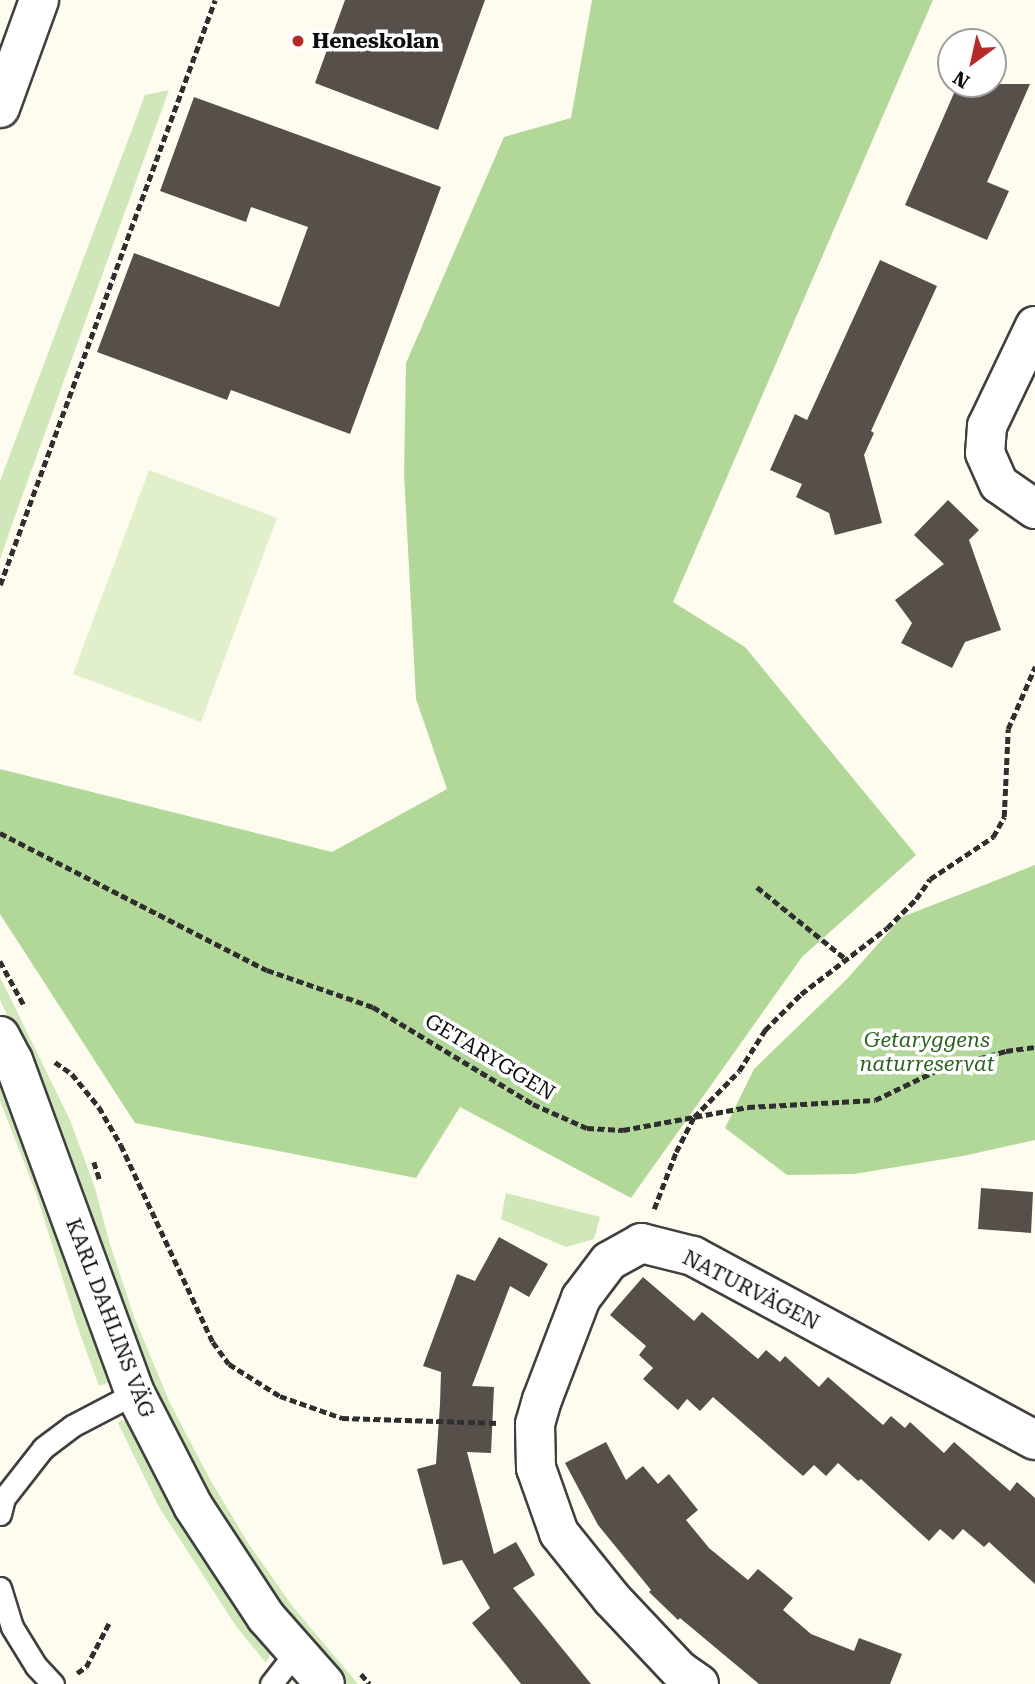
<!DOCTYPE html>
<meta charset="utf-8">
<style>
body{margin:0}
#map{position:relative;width:1035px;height:1684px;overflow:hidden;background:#fefcee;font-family:"Roboto Serif",serif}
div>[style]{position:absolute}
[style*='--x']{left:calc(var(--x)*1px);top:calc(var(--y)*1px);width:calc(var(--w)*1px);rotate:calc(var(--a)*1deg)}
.green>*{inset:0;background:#cfe7b9}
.forest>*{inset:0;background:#b2d899}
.pitch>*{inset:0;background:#e1efcb}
.building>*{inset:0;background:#564f4a}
.path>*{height:4.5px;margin-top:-2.25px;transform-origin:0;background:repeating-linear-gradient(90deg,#2f2f2f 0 7px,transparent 0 10.5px)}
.roads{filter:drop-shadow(2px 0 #404040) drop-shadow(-2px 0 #404040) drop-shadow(0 2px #404040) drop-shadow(0 -2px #404040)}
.service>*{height:21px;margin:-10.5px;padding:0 10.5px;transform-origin:10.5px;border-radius:10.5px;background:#fff}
.minor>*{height:38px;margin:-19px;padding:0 19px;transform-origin:19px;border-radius:19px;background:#fff}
.dots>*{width:19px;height:19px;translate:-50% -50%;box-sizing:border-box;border:4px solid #fff;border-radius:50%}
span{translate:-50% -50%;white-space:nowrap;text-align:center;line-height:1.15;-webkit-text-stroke:7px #fff;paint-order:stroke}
.poi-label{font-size:21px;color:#0d0d0d;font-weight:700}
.left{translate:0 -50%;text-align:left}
.park-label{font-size:21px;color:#2b6320;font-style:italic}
.street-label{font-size:21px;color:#0d0d0d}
.north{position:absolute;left:937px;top:28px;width:70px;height:70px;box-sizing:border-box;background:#fff;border:2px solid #9e9e9e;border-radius:50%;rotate:213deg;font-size:19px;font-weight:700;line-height:28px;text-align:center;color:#0d0d0d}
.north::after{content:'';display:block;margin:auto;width:24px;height:32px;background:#b82a2a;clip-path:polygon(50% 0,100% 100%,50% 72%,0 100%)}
</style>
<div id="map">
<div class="green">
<i style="clip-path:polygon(169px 90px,15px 516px,0 559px,0 481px,145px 95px)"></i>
<i style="clip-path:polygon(0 977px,70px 1120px,95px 1188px,109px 1241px,134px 1317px,170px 1403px,208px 1476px,248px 1543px,293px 1607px,358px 1684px,343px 1684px,257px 1577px,172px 1434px,121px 1312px,55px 1117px,0 1000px)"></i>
<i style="clip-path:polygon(0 1077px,46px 1191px,110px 1382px,99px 1386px,78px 1328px,36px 1193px,0 1101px)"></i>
<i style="clip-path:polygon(506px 1193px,600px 1217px,594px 1239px,566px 1247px,501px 1219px)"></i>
<i style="clip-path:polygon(121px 1420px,128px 1422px,159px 1485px,208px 1567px,271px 1653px,266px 1663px,236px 1626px,159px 1507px,118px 1423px)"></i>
</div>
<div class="forest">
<i style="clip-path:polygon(592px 0,933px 0,673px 602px,745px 647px,916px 855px,802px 957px,631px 1198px,460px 1107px,416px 1178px,135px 1123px,0 914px,0 769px,332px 852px,447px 789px,416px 699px,404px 474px,406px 363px,504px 137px,571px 118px)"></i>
<i style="clip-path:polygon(1035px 865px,1035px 1140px,963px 1156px,854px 1174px,787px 1175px,725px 1128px,754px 1069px,846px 980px,902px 917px)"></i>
</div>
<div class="pitch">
<i style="clip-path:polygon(149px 470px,277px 518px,201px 722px,73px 674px)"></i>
</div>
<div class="building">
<i style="clip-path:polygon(345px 0,485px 0,438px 130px,315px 83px)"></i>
<i style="clip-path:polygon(958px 84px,1030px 84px,987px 182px,1009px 191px,987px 240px,905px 205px)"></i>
<i style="clip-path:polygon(194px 97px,441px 187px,350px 434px,231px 390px,227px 400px,97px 352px,134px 253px,279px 307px,308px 227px,251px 207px,246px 222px,160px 191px)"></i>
<i style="clip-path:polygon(880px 260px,937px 286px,871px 431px,874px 433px,864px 455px,882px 523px,835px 535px,829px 513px,796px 497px,802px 484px,770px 470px,795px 414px,807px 420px)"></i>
<i style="clip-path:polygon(948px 500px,979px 530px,969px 540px,1001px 630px,965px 642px,952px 668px,901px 643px,912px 623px,895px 600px,944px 564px,914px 535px)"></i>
<i style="clip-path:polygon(981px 1188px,1033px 1192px,1031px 1233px,978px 1229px)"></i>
<i style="clip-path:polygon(499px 1237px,548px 1264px,529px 1297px,510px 1286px,472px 1386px,494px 1387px,491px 1453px,467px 1452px,494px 1554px,516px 1542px,535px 1575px,513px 1588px,591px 1684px,521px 1684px,502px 1660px,472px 1623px,490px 1608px,462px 1560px,443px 1565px,417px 1469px,436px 1464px,440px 1404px,441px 1372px,423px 1366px,457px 1274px,475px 1281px)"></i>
<i style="clip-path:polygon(643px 1277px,694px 1321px,702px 1312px,758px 1359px,766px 1350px,780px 1362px,785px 1356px,819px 1387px,828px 1377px,883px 1425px,891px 1416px,905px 1428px,910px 1422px,944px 1453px,954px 1442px,1010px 1491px,1017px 1482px,1035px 1498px,1035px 1584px,989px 1542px,984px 1547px,963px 1529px,953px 1540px,940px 1529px,929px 1541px,861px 1479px,858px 1481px,838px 1463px,826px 1476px,814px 1465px,803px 1476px,713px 1397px,700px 1411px,687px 1399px,678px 1410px,643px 1379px,653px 1368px,639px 1355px,646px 1346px,610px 1315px)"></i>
<i style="clip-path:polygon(606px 1442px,626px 1480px,643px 1466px,658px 1484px,669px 1474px,698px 1510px,686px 1520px,709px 1548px,748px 1580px,758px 1569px,793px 1598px,783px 1610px,811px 1634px,854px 1651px,859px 1638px,902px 1654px,890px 1684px,759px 1684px,680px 1618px,678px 1620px,649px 1592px,651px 1590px,598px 1525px,565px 1463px)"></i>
</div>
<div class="path">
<i style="--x:0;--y:585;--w:623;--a:-69.82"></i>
<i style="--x:0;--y:833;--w:300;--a:27.2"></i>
<i style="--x:267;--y:970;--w:112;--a:19.2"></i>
<i style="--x:373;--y:1007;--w:187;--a:31.2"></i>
<i style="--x:533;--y:1104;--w:59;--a:24"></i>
<i style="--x:587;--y:1128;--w:36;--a:3"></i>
<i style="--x:623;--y:1130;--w:127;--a:-10.4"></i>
<i style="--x:748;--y:1107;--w:127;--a:-3.2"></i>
<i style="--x:875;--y:1100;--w:70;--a:-25.5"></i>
<i style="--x:938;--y:1070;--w:71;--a:-15.6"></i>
<i style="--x:1006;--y:1051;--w:29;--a:-8"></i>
<i style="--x:757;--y:887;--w:114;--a:39"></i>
<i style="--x:0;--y:961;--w:52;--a:61.5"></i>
<i style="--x:55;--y:1062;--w:21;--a:35"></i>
<i style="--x:72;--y:1074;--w:43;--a:50.7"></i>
<i style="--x:99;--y:1107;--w:44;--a:59.9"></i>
<i style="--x:121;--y:1145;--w:217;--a:65"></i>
<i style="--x:213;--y:1342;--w:27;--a:54"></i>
<i style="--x:229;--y:1364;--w:60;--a:32.1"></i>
<i style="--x:280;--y:1396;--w:66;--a:19.5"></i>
<i style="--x:342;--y:1418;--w:157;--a:1.8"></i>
<i style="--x:94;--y:1162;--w:19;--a:72"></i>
<i style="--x:654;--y:1209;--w:61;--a:-68.9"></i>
<i style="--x:676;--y:1152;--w:39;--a:-63"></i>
<i style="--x:694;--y:1117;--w:64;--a:-45.6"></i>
<i style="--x:739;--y:1071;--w:49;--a:-57.6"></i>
<i style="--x:765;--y:1030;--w:51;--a:-45"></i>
<i style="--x:801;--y:994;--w:108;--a:-37.5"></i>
<i style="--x:887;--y:928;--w:41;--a:-45"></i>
<i style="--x:916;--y:899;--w:24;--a:-55"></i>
<i style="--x:930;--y:879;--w:76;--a:-33.7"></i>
<i style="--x:993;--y:837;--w:23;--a:-61"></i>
<i style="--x:1004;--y:817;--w:88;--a:-87.4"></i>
<i style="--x:1008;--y:729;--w:68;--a:-66.5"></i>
<i style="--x:77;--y:1673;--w:11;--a:-34"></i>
<i style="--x:86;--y:1667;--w:52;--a:-62.4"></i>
<i style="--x:361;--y:1674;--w:13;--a:48"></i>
</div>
<div class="roads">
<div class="service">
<i style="--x:0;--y:1514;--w:16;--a:-76"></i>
<i style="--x:4;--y:1498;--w:63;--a:-52"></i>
<i style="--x:43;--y:1448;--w:36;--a:-37"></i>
<i style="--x:72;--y:1426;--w:71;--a:-27.6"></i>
<i style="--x:0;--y:1588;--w:41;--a:72.9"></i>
<i style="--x:12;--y:1627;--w:46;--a:58.4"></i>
<i style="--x:36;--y:1666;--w:25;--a:47"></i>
<i style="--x:271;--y:1684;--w:41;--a:-52"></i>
</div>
<div class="minor">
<i style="--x:0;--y:108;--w:115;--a:-70.1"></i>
<i style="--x:1035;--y:326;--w:111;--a:115.6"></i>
<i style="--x:987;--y:426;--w:27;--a:94"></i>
<i style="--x:985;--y:453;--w:34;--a:66"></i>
<i style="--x:999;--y:484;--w:44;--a:34.8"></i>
<i style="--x:0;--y:1036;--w:27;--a:62"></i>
<i style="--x:13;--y:1060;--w:355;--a:69.9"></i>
<i style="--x:135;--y:1393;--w:127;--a:62.8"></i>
<i style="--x:193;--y:1506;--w:133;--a:56.7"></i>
<i style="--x:266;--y:1617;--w:89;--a:48.6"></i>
<i style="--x:699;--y:1684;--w:24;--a:-145"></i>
<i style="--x:679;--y:1670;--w:98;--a:-133.3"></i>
<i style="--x:612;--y:1599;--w:85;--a:-128.8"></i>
<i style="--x:559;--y:1533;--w:69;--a:-109.5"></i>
<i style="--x:536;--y:1468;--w:44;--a:-91.3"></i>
<i style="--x:535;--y:1424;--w:25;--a:-74"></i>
<i style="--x:542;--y:1400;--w:109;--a:-69.1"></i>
<i style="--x:581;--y:1298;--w:46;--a:-52.9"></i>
<i style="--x:609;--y:1261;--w:37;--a:-29"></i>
<i style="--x:641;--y:1243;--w:54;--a:14"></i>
<i style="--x:693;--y:1256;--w:388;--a:28.3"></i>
</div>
</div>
<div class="dots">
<i style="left:298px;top:41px;background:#b82a2a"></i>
</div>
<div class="poi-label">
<span class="left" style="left:312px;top:41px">Heneskolan</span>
</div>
<div class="park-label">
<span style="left:927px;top:1052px">Getaryggens<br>naturreservat</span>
</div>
<div class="street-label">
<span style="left:490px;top:1057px;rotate:31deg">GETARYGGEN</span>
<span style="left:751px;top:1290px;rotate:27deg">NATURVÄGEN</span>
<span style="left:110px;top:1318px;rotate:69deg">KARL DAHLINS VÄG</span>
</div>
<div class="north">N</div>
</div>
